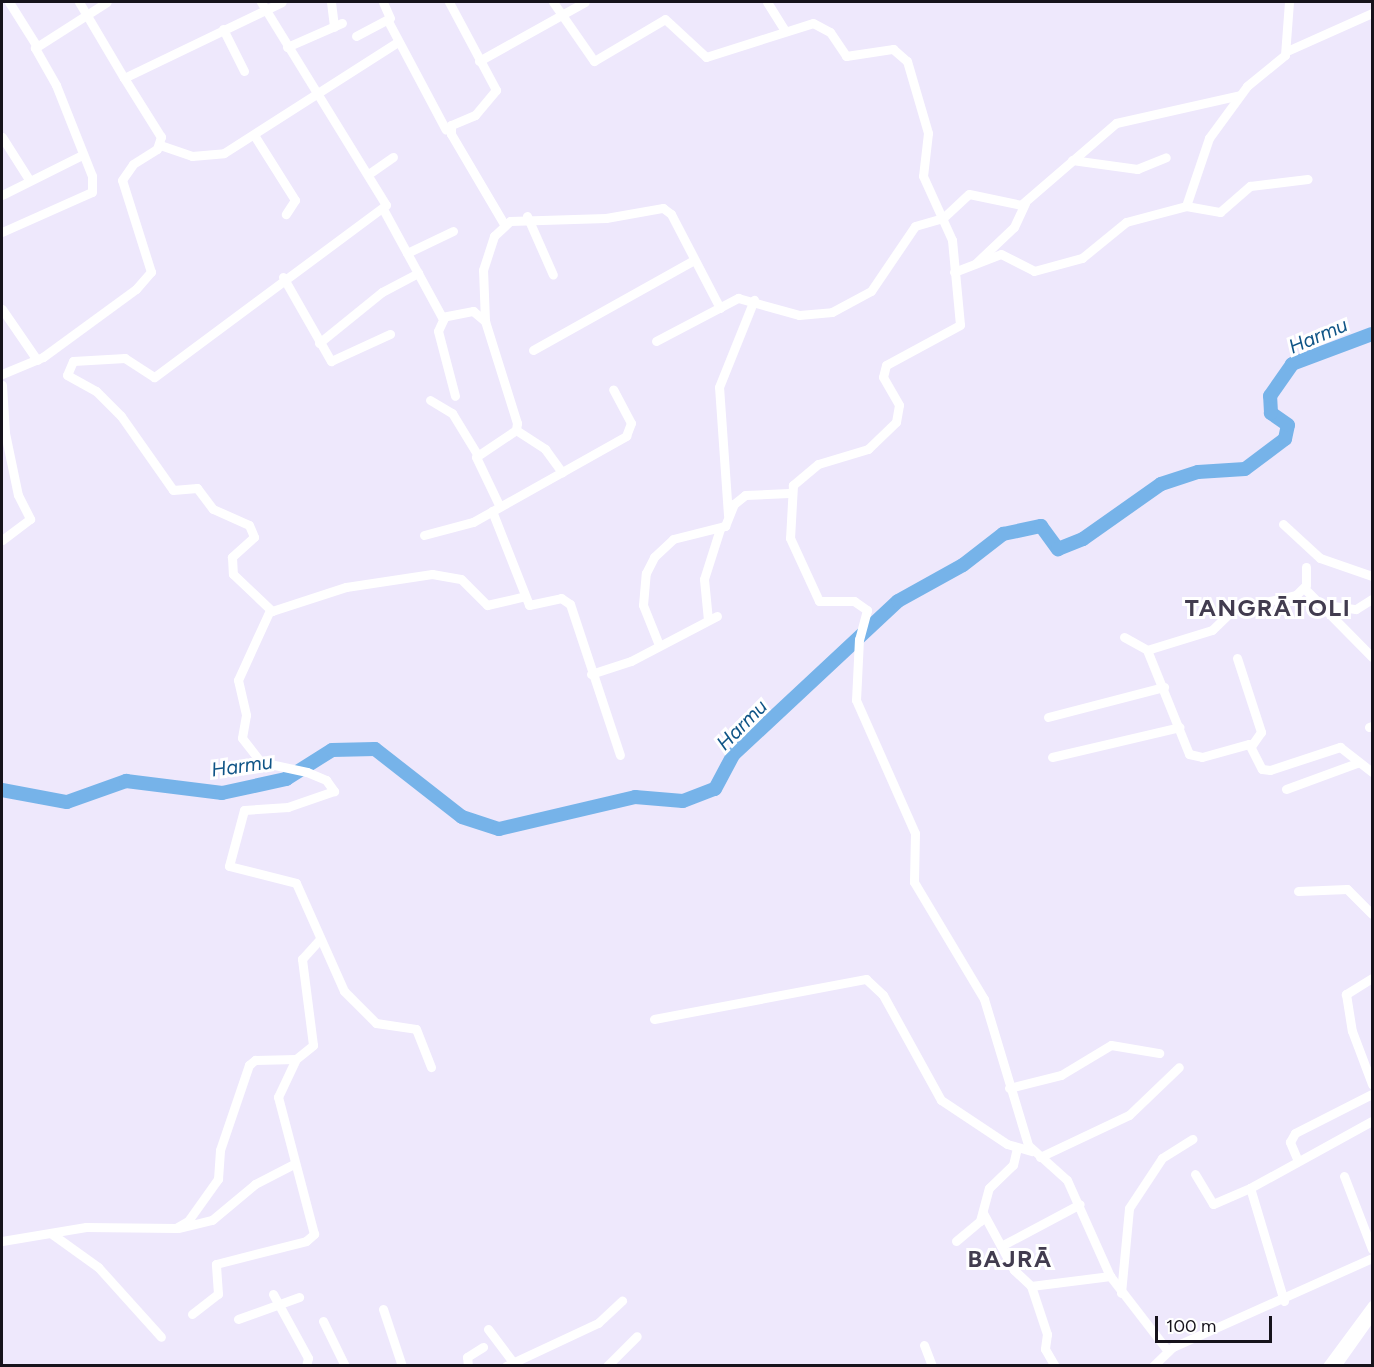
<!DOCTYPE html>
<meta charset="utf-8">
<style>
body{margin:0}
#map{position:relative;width:1374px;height:1367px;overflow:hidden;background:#eee8fc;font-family:Figtree,sans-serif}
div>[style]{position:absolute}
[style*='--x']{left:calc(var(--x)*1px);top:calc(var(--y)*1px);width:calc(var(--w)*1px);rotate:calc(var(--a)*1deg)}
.river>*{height:14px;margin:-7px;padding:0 7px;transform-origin:7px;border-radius:7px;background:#76b3e9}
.minor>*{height:9px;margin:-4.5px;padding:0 4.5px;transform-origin:4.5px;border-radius:4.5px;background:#fff}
span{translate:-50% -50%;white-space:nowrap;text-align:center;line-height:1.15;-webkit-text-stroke:6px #fff;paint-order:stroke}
.water-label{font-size:20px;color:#0f5486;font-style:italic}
.district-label{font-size:24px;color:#423c4f;font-weight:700;letter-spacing:1.5px}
.frame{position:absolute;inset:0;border:3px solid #16131b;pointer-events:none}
.scale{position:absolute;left:1155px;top:1316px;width:117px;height:27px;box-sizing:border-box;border:3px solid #16131b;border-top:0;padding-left:8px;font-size:18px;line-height:21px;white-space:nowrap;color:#16131b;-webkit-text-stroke:4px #fff;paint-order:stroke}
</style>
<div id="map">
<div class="river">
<i style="--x:2;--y:790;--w:66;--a:10.5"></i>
<i style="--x:67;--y:802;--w:63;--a:-19.6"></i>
<i style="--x:126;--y:781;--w:97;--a:7.1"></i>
<i style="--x:222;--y:793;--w:66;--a:-12.3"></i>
<i style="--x:286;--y:779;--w:54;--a:-32.2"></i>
<i style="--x:332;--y:750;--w:43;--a:-1.3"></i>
<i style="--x:375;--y:749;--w:110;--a:38"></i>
<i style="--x:462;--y:817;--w:39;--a:18"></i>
<i style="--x:499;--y:829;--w:140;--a:-13.2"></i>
<i style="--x:635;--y:797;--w:48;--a:4.8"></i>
<i style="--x:683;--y:801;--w:34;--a:-21"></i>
<i style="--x:715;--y:789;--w:40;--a:-62"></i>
<i style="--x:734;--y:754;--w:224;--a:-43"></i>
<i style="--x:898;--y:601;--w:74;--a:-29"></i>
<i style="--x:963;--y:565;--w:51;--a:-37.8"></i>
<i style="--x:1003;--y:534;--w:39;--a:-12"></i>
<i style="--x:1041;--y:526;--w:29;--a:54"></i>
<i style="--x:1058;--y:549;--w:27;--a:-22"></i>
<i style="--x:1083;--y:539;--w:95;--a:-35.2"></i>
<i style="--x:1161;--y:484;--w:39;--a:-18"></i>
<i style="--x:1198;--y:472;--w:47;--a:-3.7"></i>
<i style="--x:1245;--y:469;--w:50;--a:-36.9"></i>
<i style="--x:1285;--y:439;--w:14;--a:-78"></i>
<i style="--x:1288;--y:425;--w:21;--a:-145"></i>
<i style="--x:1271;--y:413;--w:17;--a:-93"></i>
<i style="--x:1270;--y:396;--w:39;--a:-55"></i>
<i style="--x:1292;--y:364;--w:85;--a:-20.6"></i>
</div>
<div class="minor">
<i style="--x:9;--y:2;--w:51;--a:57.9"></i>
<i style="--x:79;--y:2;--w:88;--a:59.4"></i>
<i style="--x:124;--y:78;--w:175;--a:-25.7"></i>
<i style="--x:261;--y:2;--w:238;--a:58.4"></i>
<i style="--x:386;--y:205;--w:289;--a:143.4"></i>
<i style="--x:154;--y:377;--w:35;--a:-147"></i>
<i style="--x:125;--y:358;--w:52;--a:176.7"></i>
<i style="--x:73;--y:361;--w:15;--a:113"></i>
<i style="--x:67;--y:375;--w:33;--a:29"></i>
<i style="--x:96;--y:391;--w:35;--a:45"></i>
<i style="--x:121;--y:416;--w:90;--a:54.9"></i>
<i style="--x:173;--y:490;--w:24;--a:-5"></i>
<i style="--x:197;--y:488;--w:26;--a:53"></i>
<i style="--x:213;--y:509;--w:39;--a:24"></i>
<i style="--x:249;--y:525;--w:13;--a:67"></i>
<i style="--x:254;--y:537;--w:30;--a:138"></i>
<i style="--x:232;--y:557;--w:17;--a:87"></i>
<i style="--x:233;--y:574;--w:54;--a:43.5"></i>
<i style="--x:272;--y:611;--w:78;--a:-18"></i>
<i style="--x:346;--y:587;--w:87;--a:-8.6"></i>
<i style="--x:432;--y:574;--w:29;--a:10"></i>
<i style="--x:461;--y:579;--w:37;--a:45"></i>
<i style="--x:487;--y:605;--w:39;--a:-13"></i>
<i style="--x:331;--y:2;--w:25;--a:83"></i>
<i style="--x:449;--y:2;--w:100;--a:61.9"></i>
<i style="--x:496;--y:90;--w:33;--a:130"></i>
<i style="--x:475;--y:115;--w:26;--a:157"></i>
<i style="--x:451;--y:125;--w:9;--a:90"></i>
<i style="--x:451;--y:134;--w:104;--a:59.5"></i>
<i style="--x:553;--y:2;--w:72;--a:55.2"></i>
<i style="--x:594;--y:61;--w:82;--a:-30.6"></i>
<i style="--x:665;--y:19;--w:56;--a:42.8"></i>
<i style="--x:706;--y:57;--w:112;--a:-17.6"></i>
<i style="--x:813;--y:23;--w:19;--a:28"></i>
<i style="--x:830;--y:32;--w:29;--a:56"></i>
<i style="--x:846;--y:56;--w:48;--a:-8.5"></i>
<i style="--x:893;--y:49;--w:18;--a:41"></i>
<i style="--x:907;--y:61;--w:75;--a:73.7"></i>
<i style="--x:928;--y:133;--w:43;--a:96.6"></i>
<i style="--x:923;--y:176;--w:70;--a:65.6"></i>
<i style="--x:952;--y:240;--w:85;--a:84.6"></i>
<i style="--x:960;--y:325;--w:84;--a:151.6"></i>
<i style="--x:886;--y:365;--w:12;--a:104"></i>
<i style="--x:883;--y:377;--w:32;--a:60"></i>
<i style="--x:899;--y:405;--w:17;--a:100"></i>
<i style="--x:896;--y:422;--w:39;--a:136"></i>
<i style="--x:868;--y:449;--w:52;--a:163.3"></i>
<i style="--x:818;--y:464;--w:33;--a:140"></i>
<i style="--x:793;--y:485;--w:53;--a:93.2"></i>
<i style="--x:790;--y:538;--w:69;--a:65.3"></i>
<i style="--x:819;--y:601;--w:35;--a:0"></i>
<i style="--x:854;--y:601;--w:16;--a:35"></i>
<i style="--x:867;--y:610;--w:30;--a:105"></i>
<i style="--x:859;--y:639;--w:61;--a:92.8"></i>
<i style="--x:856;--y:700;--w:145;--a:66.1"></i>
<i style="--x:915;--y:833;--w:49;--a:91.2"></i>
<i style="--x:914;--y:882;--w:136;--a:59.1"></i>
<i style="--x:984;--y:999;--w:152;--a:73.2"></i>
<i style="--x:1028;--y:1145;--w:52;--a:41.9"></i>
<i style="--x:1067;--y:1180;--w:105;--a:65.9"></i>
<i style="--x:1110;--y:1276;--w:95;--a:52.3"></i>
<i style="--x:767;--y:2;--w:32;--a:58"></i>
<i style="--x:388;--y:21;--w:123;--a:62"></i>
<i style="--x:223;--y:29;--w:47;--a:63.4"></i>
<i style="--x:356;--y:36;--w:38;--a:-28"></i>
<i style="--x:390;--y:18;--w:17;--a:-114"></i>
<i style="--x:287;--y:47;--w:60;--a:-23.6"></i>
<i style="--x:1287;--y:51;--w:93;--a:-24.1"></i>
<i style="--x:479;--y:61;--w:121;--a:-29.1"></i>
<i style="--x:254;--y:135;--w:77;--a:57.8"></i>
<i style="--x:295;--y:200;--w:17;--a:123"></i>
<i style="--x:2;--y:137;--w:49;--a:57.6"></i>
<i style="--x:160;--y:145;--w:34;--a:19"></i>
<i style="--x:192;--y:156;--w:32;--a:-5"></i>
<i style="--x:224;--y:153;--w:204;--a:-32.6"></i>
<i style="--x:1072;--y:160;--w:66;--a:7.9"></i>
<i style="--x:1137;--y:169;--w:31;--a:-22"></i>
<i style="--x:370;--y:173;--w:28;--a:-35"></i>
<i style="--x:2;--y:195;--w:89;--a:-26.6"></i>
<i style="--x:1186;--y:206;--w:35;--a:10"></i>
<i style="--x:1220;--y:212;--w:40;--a:-41"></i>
<i style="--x:1250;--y:186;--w:58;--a:-6.9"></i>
<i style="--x:383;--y:209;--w:123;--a:61.4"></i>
<i style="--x:442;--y:317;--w:32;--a:-11"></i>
<i style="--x:473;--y:311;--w:16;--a:40"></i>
<i style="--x:485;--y:321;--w:107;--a:72.6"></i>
<i style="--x:517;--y:423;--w:7;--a:98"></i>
<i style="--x:516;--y:430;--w:48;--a:146"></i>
<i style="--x:476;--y:457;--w:55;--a:64.4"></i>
<i style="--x:527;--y:216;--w:64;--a:66.2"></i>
<i style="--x:2;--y:232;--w:98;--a:-24"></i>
<i style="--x:92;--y:192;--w:16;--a:-90"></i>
<i style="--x:92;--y:176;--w:98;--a:-111.6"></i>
<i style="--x:56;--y:85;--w:43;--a:-119.6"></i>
<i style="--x:35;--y:48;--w:85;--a:-32.6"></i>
<i style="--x:407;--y:253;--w:51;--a:-25.6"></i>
<i style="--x:976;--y:263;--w:52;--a:-43.5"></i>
<i style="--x:1014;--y:227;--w:26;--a:-65"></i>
<i style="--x:954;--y:272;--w:50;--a:-21"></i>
<i style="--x:1001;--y:254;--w:37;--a:27"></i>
<i style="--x:1034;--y:271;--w:50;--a:-15.2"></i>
<i style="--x:1082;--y:258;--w:57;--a:-39.3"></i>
<i style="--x:1126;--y:222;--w:62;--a:-14.9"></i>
<i style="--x:1186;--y:206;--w:72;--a:-71.3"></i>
<i style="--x:1209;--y:138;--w:64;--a:-53.8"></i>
<i style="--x:1247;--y:86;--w:49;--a:-39.2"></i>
<i style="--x:1285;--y:55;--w:53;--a:-85.7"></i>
<i style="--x:283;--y:277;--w:97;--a:60.3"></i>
<i style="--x:331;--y:361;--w:65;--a:-24.6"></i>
<i style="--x:2;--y:309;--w:62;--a:55.5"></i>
<i style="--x:444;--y:318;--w:14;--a:115"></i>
<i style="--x:438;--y:331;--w:67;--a:75.3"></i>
<i style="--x:485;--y:321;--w:51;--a:-92.2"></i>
<i style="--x:483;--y:270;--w:36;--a:-72"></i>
<i style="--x:494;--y:236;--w:22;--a:-43"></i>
<i style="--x:510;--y:221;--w:96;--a:-1.8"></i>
<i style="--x:606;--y:218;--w:58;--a:-10"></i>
<i style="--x:663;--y:208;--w:10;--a:37"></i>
<i style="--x:671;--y:214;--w:106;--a:62.5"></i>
<i style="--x:656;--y:341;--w:93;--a:-27.7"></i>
<i style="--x:738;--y:298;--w:63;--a:15.6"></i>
<i style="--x:799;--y:315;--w:33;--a:-5"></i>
<i style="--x:832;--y:312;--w:44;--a:-28.3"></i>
<i style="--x:871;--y:291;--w:78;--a:-55.9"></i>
<i style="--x:915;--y:226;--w:29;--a:-16"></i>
<i style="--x:943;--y:218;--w:35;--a:-43"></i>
<i style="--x:969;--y:194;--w:53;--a:11.9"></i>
<i style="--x:1021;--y:205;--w:125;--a:-40.8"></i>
<i style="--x:1116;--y:123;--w:127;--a:-12.7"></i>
<i style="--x:319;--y:343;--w:81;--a:-39"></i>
<i style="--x:382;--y:292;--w:41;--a:-27.8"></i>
<i style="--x:533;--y:350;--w:184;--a:-29.2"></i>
<i style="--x:2;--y:374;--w:44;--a:-22.5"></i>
<i style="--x:43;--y:357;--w:115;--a:-36.2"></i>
<i style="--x:136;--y:289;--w:23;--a:-49"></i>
<i style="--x:151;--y:272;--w:96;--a:-107.5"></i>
<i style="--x:122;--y:180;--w:19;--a:-55"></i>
<i style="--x:133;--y:164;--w:28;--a:-32"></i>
<i style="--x:157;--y:149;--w:13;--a:-72"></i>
<i style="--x:161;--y:137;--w:70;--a:-122.1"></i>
<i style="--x:2;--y:385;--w:48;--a:86.4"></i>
<i style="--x:5;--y:433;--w:63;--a:78.2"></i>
<i style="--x:18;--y:495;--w:27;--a:63"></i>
<i style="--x:30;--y:519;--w:35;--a:143"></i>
<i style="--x:430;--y:400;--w:26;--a:31"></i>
<i style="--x:452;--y:413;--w:48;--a:58.6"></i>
<i style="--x:516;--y:430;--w:35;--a:33"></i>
<i style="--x:545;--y:449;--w:29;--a:54"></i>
<i style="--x:492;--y:511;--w:101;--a:68.5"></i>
<i style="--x:529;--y:605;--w:33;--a:-12"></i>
<i style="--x:561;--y:598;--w:11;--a:34"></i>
<i style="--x:570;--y:604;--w:159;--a:71.7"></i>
<i style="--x:728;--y:515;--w:128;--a:-94"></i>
<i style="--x:719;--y:387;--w:94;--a:-68.1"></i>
<i style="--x:1283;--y:524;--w:50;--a:42.6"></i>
<i style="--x:1320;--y:558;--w:55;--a:19.1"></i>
<i style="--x:424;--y:535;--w:51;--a:-14.9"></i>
<i style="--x:473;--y:522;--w:176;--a:-29.3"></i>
<i style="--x:626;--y:436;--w:14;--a:-69"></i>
<i style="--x:631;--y:423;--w:38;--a:-118"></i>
<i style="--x:1304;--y:588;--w:97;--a:45.4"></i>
<i style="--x:1319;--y:604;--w:37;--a:8"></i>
<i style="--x:1356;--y:609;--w:19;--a:-32"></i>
<i style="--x:270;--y:610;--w:77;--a:114.6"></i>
<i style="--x:238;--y:680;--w:36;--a:77"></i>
<i style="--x:246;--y:715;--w:23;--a:100"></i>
<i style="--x:242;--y:738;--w:31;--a:52"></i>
<i style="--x:261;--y:762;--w:47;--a:12.3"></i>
<i style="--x:307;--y:772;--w:21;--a:23"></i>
<i style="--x:326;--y:780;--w:14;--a:54"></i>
<i style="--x:334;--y:791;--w:49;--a:160.8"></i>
<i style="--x:288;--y:807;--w:44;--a:176.1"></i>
<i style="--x:244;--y:810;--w:58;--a:105"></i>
<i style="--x:229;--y:866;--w:69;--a:14.2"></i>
<i style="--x:296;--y:883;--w:118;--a:66"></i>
<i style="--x:344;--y:991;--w:45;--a:45"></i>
<i style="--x:376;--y:1023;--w:40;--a:8.5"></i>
<i style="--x:416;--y:1029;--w:41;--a:68.5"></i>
<i style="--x:708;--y:620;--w:41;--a:-95.6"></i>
<i style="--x:704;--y:579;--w:52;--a:-72.3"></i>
<i style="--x:1124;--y:637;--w:26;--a:29"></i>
<i style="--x:1147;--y:650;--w:112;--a:68"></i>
<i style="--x:1189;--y:754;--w:13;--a:13"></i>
<i style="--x:1202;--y:757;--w:49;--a:-15.5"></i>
<i style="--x:1249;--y:744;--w:28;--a:63"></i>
<i style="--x:1262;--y:769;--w:8;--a:7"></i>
<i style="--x:1270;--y:770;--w:74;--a:-18.2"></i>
<i style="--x:1340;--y:747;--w:41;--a:38"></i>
<i style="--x:659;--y:645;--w:43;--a:-111.8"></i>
<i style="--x:643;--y:605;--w:32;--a:-85"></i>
<i style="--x:646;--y:573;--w:18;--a:-63"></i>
<i style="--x:654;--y:557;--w:26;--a:-43"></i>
<i style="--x:673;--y:539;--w:54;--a:-14"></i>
<i style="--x:725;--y:526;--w:24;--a:-68"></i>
<i style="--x:734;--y:504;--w:14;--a:-39"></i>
<i style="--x:745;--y:495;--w:44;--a:-2.6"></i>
<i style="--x:1147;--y:650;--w:68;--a:-17.1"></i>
<i style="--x:1212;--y:630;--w:30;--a:-44"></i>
<i style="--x:1234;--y:609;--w:64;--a:-12.7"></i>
<i style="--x:1296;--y:595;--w:14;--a:-45"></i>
<i style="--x:1306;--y:585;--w:18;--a:-90"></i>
<i style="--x:1237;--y:658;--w:78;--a:72"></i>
<i style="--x:1261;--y:732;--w:16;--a:125"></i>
<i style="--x:591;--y:674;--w:42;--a:-18"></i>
<i style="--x:631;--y:661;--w:97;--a:-27.6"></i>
<i style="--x:1048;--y:717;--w:120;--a:-14.5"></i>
<i style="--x:1369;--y:727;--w:3;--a:-18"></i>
<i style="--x:1052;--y:757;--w:131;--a:-13.2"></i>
<i style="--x:1286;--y:789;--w:76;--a:-20.1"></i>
<i style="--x:1298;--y:891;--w:49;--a:-2.3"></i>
<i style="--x:1347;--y:889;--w:35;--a:45"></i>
<i style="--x:1372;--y:978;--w:31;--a:148"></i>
<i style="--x:1346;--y:994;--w:37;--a:81"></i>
<i style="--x:1352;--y:1031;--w:57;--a:69.3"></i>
<i style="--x:654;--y:1019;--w:216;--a:-10.7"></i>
<i style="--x:866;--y:979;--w:23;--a:43"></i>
<i style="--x:883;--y:995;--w:120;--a:61.1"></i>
<i style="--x:941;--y:1100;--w:79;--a:33.7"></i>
<i style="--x:1007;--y:1144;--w:26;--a:16"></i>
<i style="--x:1009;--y:1088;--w:54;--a:-14"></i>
<i style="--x:1061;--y:1075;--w:58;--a:-31"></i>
<i style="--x:1111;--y:1045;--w:49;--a:9.5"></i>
<i style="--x:1040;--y:1157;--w:98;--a:-25.3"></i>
<i style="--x:1129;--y:1115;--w:69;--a:-43.8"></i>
<i style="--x:1298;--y:1161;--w:21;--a:-113"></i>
<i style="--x:1290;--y:1142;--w:10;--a:-61"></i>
<i style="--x:1295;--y:1133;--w:86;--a:-26.9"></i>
<i style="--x:1195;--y:1174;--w:35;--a:59"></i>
<i style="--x:1213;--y:1204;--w:40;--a:-23.4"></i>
<i style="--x:1344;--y:1176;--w:78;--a:69"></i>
<i style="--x:983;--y:1213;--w:65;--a:61.5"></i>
<i style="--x:1014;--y:1270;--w:23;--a:43"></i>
<i style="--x:1031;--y:1286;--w:80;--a:-7.2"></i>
<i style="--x:179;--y:1228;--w:34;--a:-14"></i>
<i style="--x:212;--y:1220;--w:56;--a:-39.9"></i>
<i style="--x:255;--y:1184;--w:42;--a:-27.2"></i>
<i style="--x:52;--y:1234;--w:57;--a:35.7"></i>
<i style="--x:98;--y:1267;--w:94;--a:48"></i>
<i style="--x:2;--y:1241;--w:85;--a:-9.5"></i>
<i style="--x:86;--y:1227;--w:90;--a:0.6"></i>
<i style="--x:176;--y:1228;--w:14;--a:-30"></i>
<i style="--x:188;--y:1221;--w:52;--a:-54.5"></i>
<i style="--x:218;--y:1179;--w:29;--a:-86"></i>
<i style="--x:220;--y:1150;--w:90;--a:-71.2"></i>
<i style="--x:249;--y:1065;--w:8;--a:-40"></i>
<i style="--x:255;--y:1060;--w:41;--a:-1.4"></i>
<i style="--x:296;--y:1059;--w:22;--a:-39"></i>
<i style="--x:313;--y:1045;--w:87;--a:-97.3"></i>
<i style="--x:302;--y:959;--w:27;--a:-48"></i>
<i style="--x:956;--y:1241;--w:31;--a:-40"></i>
<i style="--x:980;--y:1221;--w:34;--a:-75"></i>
<i style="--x:989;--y:1188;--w:33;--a:-44"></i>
<i style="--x:1013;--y:1165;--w:17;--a:-77"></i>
<i style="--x:1001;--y:1246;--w:89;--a:-28"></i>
<i style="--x:1031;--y:1286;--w:51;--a:71.6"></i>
<i style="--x:1047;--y:1334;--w:15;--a:98"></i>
<i style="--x:1045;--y:1349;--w:20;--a:60"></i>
<i style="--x:1121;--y:1293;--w:85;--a:-84.6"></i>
<i style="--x:1129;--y:1208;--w:60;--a:-56.6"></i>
<i style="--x:1162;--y:1158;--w:36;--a:-32"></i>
<i style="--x:273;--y:1294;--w:73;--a:61.3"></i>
<i style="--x:308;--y:1358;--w:8;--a:104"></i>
<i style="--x:1284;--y:1301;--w:118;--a:-106.7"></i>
<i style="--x:1250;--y:1188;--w:139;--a:-28.8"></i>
<i style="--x:383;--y:1309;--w:60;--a:71.6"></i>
<i style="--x:192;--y:1314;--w:33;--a:-38"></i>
<i style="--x:218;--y:1294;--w:30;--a:-94"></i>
<i style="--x:216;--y:1264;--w:93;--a:-14.3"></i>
<i style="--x:306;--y:1241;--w:11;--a:-41"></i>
<i style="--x:314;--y:1234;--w:142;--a:-104.7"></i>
<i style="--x:278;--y:1097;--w:42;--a:-64.7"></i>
<i style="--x:238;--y:1319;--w:65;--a:-19.8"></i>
<i style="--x:323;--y:1321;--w:50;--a:63.9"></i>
<i style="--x:488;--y:1329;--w:39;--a:53"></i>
<i style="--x:924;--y:1345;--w:22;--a:69"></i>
<i style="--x:468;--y:1366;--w:9;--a:-96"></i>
<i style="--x:467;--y:1357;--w:19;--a:-32"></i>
<i style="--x:506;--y:1366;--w:102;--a:-25.1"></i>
<i style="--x:598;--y:1323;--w:33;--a:-43"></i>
<i style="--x:607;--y:1366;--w:42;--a:-45"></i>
<i style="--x:1153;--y:1366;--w:28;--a:-44"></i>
<i style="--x:1173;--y:1347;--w:218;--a:-24.1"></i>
<i style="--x:1327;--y:1366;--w:76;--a:-53.6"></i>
<i style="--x:1336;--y:1366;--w:62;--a:-54.8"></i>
</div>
<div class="water-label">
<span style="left:1318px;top:336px;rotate:-23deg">Harmu</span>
<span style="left:742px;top:725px;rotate:-45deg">Harmu</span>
<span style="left:242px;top:766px;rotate:-8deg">Harmu</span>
</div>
<div class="district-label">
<span style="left:1268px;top:608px">TANGRĀTOLI</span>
<span style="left:1010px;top:1259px">BAJRĀ</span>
</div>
<div class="frame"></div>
<div class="scale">100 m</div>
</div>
